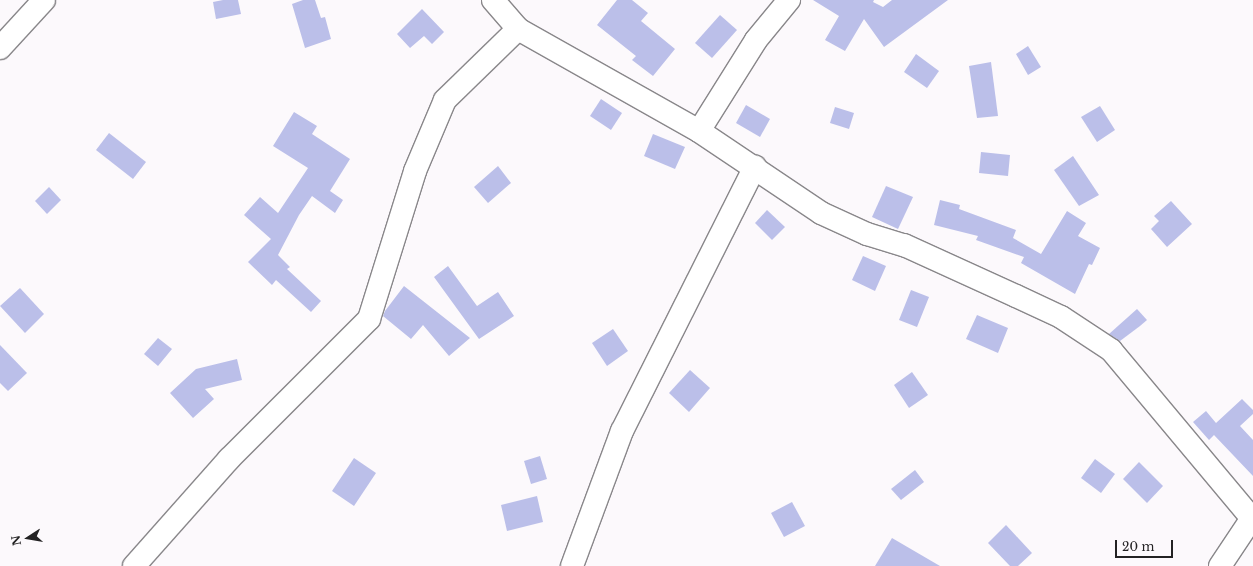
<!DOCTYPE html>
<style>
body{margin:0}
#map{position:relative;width:1253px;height:566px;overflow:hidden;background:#fcf9fc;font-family:"Libre Baskerville",serif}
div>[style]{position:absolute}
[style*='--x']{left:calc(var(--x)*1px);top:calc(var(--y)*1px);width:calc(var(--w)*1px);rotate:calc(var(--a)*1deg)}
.building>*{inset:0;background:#bbbfe9}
.roads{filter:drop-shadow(1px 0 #89878a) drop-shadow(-1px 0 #89878a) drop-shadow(0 1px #89878a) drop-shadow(0 -1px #89878a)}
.minor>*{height:22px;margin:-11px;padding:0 11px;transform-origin:11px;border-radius:11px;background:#fff}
span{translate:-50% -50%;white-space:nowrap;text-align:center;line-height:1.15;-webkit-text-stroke:3px #fcf9fc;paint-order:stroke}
.north{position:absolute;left:8px;top:518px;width:40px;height:40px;-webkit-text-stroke:3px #fcf9fc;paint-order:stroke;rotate:258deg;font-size:11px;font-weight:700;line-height:16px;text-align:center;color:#232223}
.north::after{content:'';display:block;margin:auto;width:14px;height:18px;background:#232223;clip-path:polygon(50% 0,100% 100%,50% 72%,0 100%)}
.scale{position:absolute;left:1115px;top:540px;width:58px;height:18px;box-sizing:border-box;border:2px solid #232223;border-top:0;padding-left:5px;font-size:12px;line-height:14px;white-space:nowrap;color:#232223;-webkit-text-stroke:3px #fcf9fc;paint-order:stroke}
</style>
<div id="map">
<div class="building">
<i style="clip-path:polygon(223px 0,238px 0,241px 14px,216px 19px,213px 2px)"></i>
<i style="clip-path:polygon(303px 0,315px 0,321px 18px,325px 17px,331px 39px,305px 48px,292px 4px)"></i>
<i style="clip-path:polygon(617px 0,632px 0,648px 13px,641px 21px,675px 49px,653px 76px,632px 60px,636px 56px,597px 25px)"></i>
<i style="clip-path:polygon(813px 0,874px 0,873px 2px,883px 7px,892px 0,948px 0,884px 47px,864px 19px,845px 51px,825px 40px,839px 16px)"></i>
<i style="clip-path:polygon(422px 9px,444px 32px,432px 44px,424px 36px,410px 48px,397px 34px)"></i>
<i style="clip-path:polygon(720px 15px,737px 30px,712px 58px,695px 43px)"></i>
<i style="clip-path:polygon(1028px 46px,1041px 67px,1028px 75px,1016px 54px)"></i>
<i style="clip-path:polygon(916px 54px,939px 71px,927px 88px,904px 72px)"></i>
<i style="clip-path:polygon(991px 62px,998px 116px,977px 118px,969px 66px)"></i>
<i style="clip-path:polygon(601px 99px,622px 113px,611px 130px,590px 116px)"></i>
<i style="clip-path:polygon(746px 105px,770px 119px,760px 137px,736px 123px)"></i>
<i style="clip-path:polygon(1100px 106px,1115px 130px,1097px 142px,1081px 117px)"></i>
<i style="clip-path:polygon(835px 107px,854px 113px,849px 129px,830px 123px)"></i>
<i style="clip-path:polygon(294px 112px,317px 126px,312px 134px,350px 159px,330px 191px,343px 200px,335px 213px,312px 196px,299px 215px,278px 255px,290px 267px,287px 269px,321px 301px,311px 312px,276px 280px,272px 285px,248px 262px,271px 239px,244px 215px,260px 197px,278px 213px,308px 168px,273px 146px)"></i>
<i style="clip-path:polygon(109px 133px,146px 162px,133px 179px,96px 150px)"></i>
<i style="clip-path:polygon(653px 134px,685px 147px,675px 169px,644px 156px)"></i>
<i style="clip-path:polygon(981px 152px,1010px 155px,1008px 176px,979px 173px)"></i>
<i style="clip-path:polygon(1073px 156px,1099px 195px,1079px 206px,1054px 170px)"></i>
<i style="clip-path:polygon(498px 166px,511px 183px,488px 203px,474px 187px)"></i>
<i style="clip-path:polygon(886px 186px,913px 197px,898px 229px,872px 217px)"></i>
<i style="clip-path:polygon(49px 187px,61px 200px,47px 214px,35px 201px)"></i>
<i style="clip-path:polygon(940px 200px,960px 205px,959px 209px,1016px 230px,1013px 238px,1041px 254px,1067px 211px,1086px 223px,1078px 236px,1100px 248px,1092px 265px,1089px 264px,1075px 294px,1021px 263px,1024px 257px,976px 240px,978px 236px,934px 225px)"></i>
<i style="clip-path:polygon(1171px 201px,1192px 224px,1167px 247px,1151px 229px,1159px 221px,1154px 216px)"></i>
<i style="clip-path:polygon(767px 210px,785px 227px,772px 240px,755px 223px)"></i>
<i style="clip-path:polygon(863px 256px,886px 266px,875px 291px,852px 280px)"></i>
<i style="clip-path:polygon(448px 266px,477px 306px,498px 292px,514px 316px,479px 339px,434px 277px)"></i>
<i style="clip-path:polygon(404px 286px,470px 338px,449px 356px,423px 325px,411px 339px,383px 316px,385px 311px)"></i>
<i style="clip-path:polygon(20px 288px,44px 314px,25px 333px,0 306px)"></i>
<i style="clip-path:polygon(911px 290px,929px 297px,917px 327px,899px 320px)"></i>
<i style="clip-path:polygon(1137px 309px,1147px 320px,1140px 326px,1120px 341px,1109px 334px)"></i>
<i style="clip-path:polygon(977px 315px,1008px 328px,998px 353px,966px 339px)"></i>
<i style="clip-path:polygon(613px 329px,628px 351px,607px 366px,592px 343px)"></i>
<i style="clip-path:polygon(158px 338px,172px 349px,158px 366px,144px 354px)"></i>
<i style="clip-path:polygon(0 345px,27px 373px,8px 391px,0 383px)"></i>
<i style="clip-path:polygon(237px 359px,242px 380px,205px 389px,214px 399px,193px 418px,170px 393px,196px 369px)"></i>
<i style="clip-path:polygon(690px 370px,710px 388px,689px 412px,669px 393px)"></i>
<i style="clip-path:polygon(912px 372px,928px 395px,909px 408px,894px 385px)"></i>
<i style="clip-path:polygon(1242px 399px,1253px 410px,1253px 414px,1240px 426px,1253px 440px,1253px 476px,1214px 435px,1209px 440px,1193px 422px,1206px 411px,1216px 423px)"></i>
<i style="clip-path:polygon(540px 456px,547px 479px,531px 484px,524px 461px)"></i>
<i style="clip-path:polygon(354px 458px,376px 473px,354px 506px,332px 491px)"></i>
<i style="clip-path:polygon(1095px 459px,1115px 474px,1101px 493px,1081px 478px)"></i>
<i style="clip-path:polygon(1139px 462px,1163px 486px,1147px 503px,1123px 479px)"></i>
<i style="clip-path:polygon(915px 470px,924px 482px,901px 500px,891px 489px)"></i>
<i style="clip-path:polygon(537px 496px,543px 522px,507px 531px,501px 505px)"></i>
<i style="clip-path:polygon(792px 502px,805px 526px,784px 537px,771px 513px)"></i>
<i style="clip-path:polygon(1006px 525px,1032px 553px,1018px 566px,1010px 566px,988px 543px)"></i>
<i style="clip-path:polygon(892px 538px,940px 566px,875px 566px)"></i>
</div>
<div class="roads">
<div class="minor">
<i style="--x:493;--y:0;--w:38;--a:49"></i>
<i style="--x:518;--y:29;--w:208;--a:29.4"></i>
<i style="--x:699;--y:131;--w:147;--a:33.9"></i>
<i style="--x:821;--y:213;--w:51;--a:24.5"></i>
<i style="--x:867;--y:234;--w:39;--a:17"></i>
<i style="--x:904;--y:245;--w:123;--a:24.5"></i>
<i style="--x:1016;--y:296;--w:50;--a:25"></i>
<i style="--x:1061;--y:317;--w:60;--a:33.4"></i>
<i style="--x:1111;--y:350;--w:222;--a:50.1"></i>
<i style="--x:0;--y:48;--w:65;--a:-47.5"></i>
<i style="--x:699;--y:131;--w:107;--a:-57.9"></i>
<i style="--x:756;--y:40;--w:52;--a:-50.5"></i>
<i style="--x:134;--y:566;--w:143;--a:-48.4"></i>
<i style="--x:229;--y:459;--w:198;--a:-45"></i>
<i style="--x:369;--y:319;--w:155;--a:-72.7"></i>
<i style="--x:415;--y:171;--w:77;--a:-67.1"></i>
<i style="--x:445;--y:100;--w:102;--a:-44.2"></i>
<i style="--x:572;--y:566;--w:144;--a:-69.7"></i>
<i style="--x:622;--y:431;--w:296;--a:-63.3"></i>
<i style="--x:1220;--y:566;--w:58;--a:-56.3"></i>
</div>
</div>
<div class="north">N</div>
<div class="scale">20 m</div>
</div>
